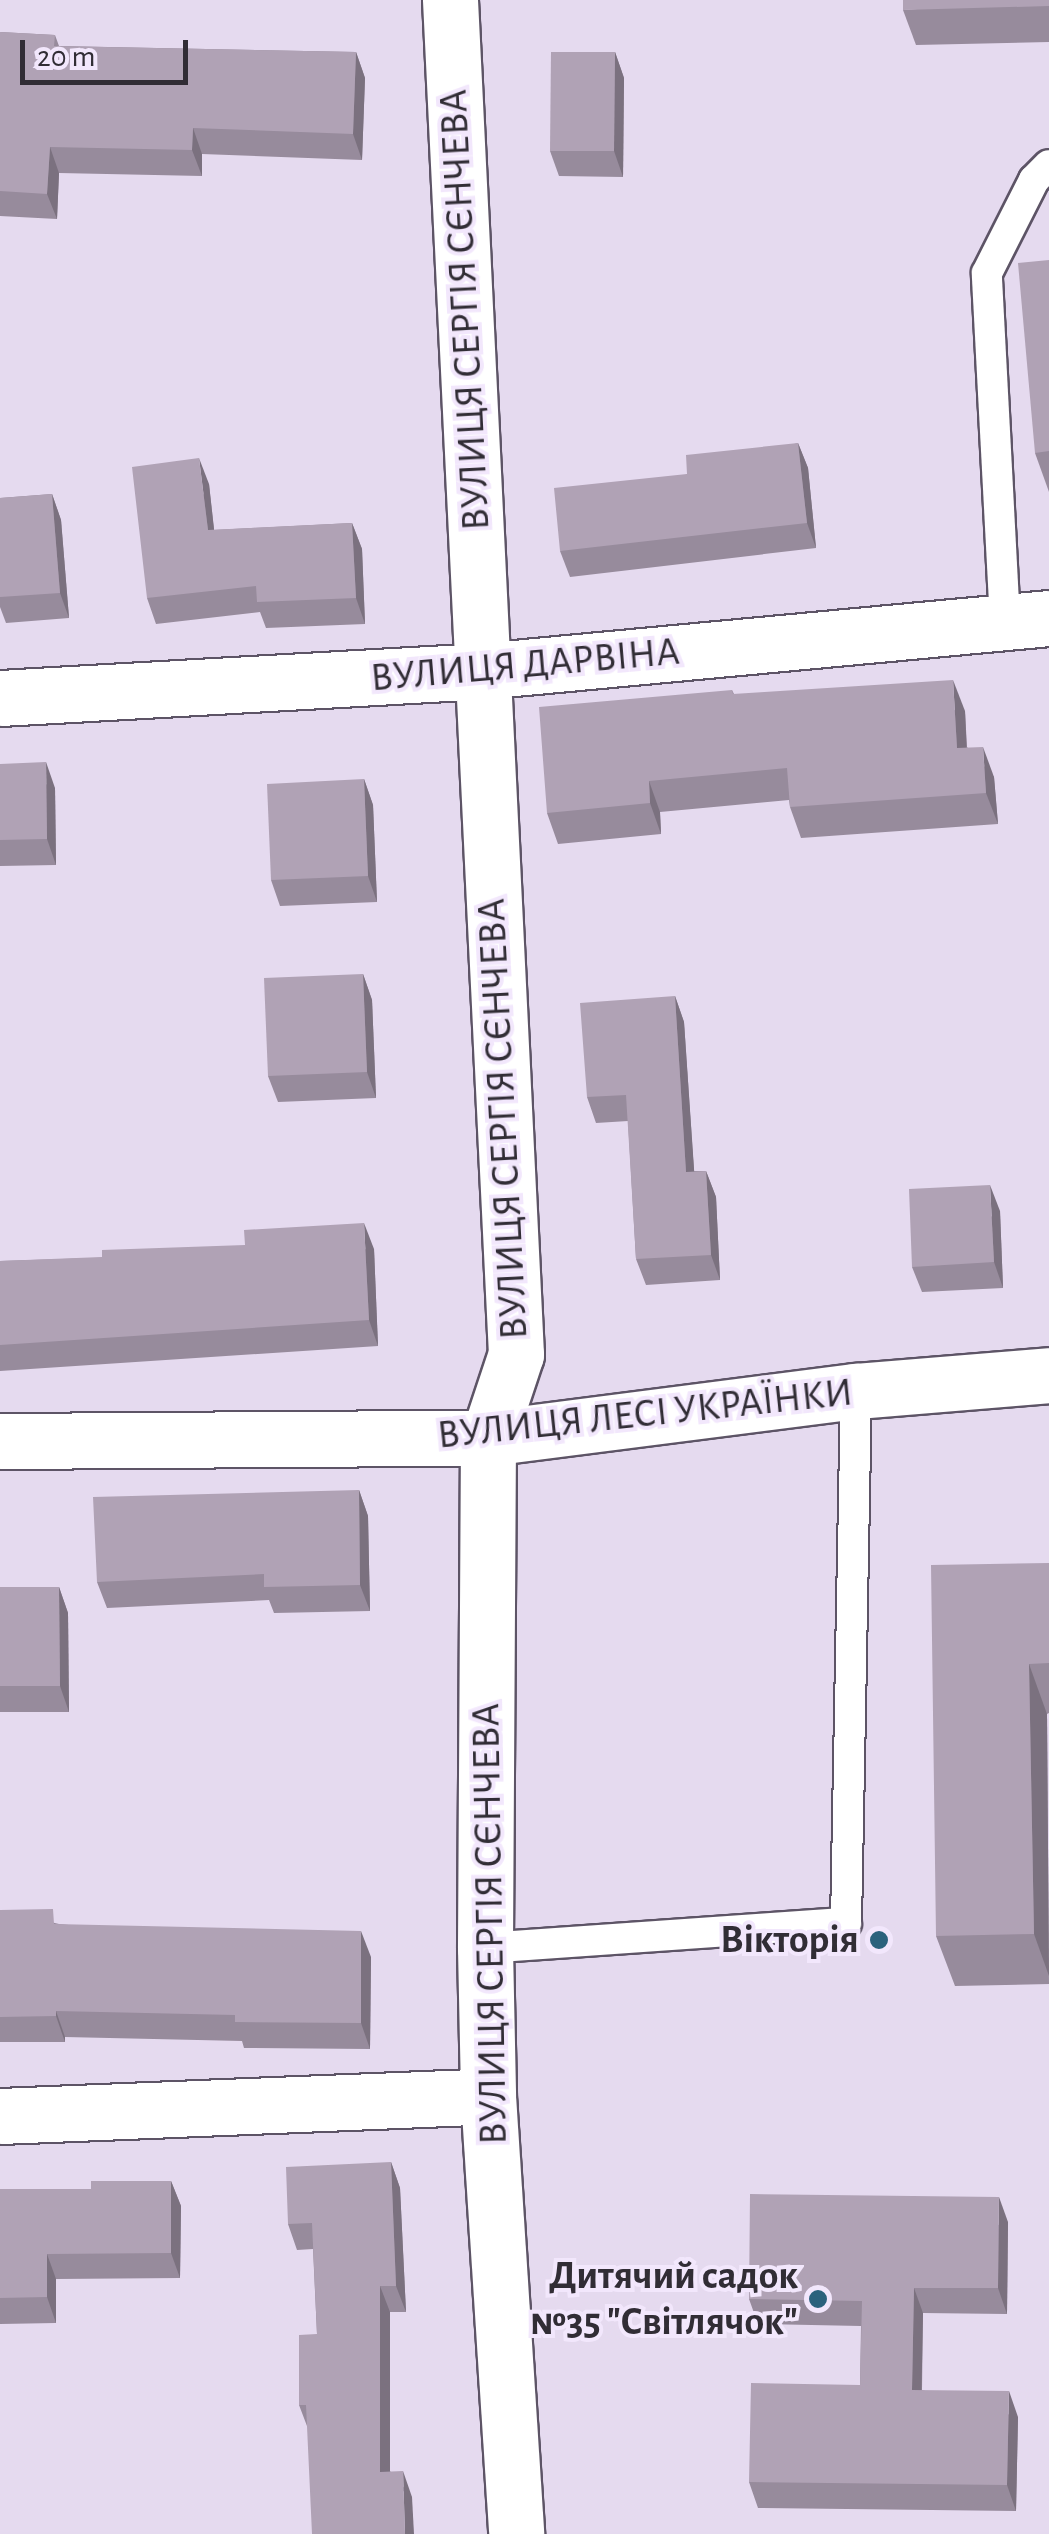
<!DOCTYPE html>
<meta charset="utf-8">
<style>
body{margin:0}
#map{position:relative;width:1049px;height:2534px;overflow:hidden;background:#e5daef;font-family:"Alegreya Sans",sans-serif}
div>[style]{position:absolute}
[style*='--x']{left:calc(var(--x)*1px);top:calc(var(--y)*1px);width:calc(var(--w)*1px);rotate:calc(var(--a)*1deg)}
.roads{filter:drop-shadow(2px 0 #5d5466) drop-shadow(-2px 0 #5d5466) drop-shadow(0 2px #5d5466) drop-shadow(0 -2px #5d5466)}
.service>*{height:30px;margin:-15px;padding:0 15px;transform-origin:15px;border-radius:15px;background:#fff}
.minor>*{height:55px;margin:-27.5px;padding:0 27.5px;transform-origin:27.5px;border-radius:27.5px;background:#fff}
.wall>*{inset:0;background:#978b9c}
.shaded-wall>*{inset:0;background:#7b717f}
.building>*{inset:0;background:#b0a2b5}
.dots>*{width:28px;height:28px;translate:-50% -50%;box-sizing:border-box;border:5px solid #f2e7fc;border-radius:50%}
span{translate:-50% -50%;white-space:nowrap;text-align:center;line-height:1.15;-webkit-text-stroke:8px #f2e7fc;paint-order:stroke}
.street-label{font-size:40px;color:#312d35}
.poi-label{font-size:40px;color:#312d35;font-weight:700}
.right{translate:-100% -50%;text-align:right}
.scale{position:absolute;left:20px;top:40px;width:168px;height:45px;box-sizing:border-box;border:5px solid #312d35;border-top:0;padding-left:12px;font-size:30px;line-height:35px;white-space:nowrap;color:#312d35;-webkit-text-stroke:8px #f2e7fc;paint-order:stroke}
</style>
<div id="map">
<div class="roads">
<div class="service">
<i style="--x:1005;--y:622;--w:349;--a:-93"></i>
<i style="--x:987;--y:273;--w:104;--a:-63.2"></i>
<i style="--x:1034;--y:180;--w:21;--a:-45"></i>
<i style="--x:485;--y:1948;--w:362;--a:-4"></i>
<i style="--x:846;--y:1923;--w:532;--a:-88.92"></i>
</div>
<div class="minor">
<i style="--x:450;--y:0;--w:1356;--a:87.21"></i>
<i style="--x:516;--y:1354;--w:89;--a:108.4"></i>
<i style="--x:488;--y:1438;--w:510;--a:90.34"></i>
<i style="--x:485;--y:1948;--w:148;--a:88.8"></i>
<i style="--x:488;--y:2096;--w:439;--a:86.3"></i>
<i style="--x:0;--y:698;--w:483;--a:-3.2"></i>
<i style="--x:482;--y:671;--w:569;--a:-5.34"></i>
<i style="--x:0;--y:1441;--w:488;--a:-0.4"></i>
<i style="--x:488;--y:1438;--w:371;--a:-7.3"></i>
<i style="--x:856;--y:1391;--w:194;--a:-4.7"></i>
<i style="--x:0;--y:2116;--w:488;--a:-2.3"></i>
</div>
</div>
<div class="wall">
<i style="clip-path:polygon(1049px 0,1049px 42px,916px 45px,903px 10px)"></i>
<i style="clip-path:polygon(0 32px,55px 35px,59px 46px,356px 52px,365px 78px,362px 160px,202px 154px,202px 176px,59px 173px,57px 219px,0 216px)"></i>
<i style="clip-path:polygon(615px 52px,624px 78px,623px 177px,559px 176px,550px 151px)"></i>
<i style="clip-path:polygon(1049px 260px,1049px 492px,1035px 453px)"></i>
<i style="clip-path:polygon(798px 443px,808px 468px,816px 548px,570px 577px,560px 551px,687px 474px)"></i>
<i style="clip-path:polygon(209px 484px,214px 530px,352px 523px,362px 549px,365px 624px,266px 628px,260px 612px,156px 624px,147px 598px)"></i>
<i style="clip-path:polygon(52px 494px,61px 520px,69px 618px,6px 623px,0 607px,0 498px)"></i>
<i style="clip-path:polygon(732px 690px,734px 694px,965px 711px,967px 747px,994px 777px,998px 824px,801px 838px,790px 807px,789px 800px,660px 812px,661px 834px,558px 844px,547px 813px)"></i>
<i style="clip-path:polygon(0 764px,55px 788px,56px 865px,0 866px)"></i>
<i style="clip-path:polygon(364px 779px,373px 805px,377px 902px,280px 906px,271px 880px)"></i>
<i style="clip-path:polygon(363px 974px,372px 1000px,376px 1098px,278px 1102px,268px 1076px)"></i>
<i style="clip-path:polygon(675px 996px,684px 1022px,694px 1171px,706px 1171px,716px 1197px,720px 1280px,646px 1285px,636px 1259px,628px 1121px,596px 1123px,587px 1097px)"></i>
<i style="clip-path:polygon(1000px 1211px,1003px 1288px,922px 1292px,912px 1267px)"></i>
<i style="clip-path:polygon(374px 1249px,378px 1346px,0 1371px,0 1261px)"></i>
<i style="clip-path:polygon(359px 1490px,368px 1516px,370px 1611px,274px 1613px,269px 1600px,107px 1608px,97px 1582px)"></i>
<i style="clip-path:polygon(1049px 1563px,1049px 1713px,1047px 1714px,1049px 1984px,955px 1986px,936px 1936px)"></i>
<i style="clip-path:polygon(0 1587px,59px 1587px,68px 1613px,69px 1712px,0 1712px)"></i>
<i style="clip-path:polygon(0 1910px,59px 1924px,371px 1957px,370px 2049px,244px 2048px,242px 2041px,65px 2037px,65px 2042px,0 2042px)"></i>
<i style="clip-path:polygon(391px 2162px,400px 2188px,406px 2312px,390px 2312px,390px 2471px,412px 2497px,307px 2426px,299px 2405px,317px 2334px,313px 2249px,297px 2250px,288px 2224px)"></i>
<i style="clip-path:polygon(171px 2181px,181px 2206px,180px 2278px,56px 2279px,56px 2323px,0 2324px,0 2189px,91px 2189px)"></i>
<i style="clip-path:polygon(1008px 2222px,1007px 2314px,923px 2313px,922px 2390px,1018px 2417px,1016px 2511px,758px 2508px,749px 2482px,860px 2385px,861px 2326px,758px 2324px,749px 2299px)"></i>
</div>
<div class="shaded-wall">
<i style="clip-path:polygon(356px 52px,365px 78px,362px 160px,353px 134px)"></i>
<i style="clip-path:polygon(615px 52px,624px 78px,623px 177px,614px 151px)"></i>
<i style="clip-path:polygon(193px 128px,202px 154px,202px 176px,192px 150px)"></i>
<i style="clip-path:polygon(50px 147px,59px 173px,57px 219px,47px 194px)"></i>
<i style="clip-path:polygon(798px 443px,808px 468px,816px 548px,807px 523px)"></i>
<i style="clip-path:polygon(199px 458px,209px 484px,217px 556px,208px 530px)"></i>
<i style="clip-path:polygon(52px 494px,61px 520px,69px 618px,60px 593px)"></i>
<i style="clip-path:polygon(352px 523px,362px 549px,365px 624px,356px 598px)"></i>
<i style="clip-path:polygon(953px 680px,965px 711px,968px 779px,957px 748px)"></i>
<i style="clip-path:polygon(983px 747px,994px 777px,998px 824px,986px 793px)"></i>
<i style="clip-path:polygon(46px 762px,55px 788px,56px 865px,47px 839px)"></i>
<i style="clip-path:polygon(364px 779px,373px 805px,377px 902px,368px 876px)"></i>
<i style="clip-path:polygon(649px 781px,660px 812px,661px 834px,650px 803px)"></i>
<i style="clip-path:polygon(363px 974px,372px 1000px,376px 1098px,367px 1072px)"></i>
<i style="clip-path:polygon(675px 996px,684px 1022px,696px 1198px,686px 1172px)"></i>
<i style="clip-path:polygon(706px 1171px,716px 1197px,720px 1280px,711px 1255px)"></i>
<i style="clip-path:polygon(990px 1185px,1000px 1211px,1003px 1288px,994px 1262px)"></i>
<i style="clip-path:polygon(364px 1223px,374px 1249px,378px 1346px,369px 1320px)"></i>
<i style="clip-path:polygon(359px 1490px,368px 1516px,370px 1611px,360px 1585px)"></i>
<i style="clip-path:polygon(59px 1587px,68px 1613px,69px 1712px,60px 1686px)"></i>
<i style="clip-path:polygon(1029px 1664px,1047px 1714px,1049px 1976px,1034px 1934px)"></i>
<i style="clip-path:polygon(361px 1931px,371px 1957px,370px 2049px,361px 2023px)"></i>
<i style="clip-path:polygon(56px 2011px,65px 2037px,65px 2042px,56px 2016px)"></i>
<i style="clip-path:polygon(391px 2162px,400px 2188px,406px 2312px,396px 2286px)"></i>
<i style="clip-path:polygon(171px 2181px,181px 2206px,180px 2278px,171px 2253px)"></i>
<i style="clip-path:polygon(999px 2197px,1008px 2222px,1007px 2314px,998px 2288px)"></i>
<i style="clip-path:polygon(47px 2254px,56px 2279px,56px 2323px,47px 2297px)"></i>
<i style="clip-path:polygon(380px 2286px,390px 2312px,390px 2497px,380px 2472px)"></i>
<i style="clip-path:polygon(914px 2288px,923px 2313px,921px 2416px,912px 2390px)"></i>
<i style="clip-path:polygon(1009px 2391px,1018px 2417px,1016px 2511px,1007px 2485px)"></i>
<i style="clip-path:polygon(403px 2471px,412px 2497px,414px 2534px,405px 2534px)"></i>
</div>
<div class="building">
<i style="clip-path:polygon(903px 0,1049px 0,1049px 6px,903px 10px)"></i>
<i style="clip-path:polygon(0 32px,55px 35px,54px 46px,356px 52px,353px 134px,193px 128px,192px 150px,50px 147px,47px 194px,0 191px)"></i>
<i style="clip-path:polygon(551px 52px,615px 52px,614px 151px,550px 151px)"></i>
<i style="clip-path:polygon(1049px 260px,1049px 451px,1035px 453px,1018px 263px)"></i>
<i style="clip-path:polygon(798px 443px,807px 523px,560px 551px,554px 488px,687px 474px,686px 455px)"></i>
<i style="clip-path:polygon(199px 458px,208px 530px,352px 523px,356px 598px,257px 602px,256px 586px,147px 598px,132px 467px)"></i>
<i style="clip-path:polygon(52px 494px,60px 593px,0 597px,0 498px)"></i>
<i style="clip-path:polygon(953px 680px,957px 748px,983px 747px,986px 793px,790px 807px,787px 768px,649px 781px,650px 803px,547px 813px,539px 707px,732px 690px,733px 694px)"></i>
<i style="clip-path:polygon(46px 762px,47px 839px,0 840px,0 764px)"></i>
<i style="clip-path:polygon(364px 779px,368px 876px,271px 880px,267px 784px)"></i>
<i style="clip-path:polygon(363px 974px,367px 1072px,268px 1076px,264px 978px)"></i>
<i style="clip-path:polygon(675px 996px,686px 1172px,706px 1171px,711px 1255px,636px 1259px,626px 1095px,587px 1097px,580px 1003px)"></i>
<i style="clip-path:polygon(990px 1185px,994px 1262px,912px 1267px,909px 1189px)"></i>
<i style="clip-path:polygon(364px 1223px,369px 1320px,0 1345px,0 1261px,102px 1257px,102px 1250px,245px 1245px,244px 1230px)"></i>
<i style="clip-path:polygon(359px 1490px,360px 1585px,264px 1587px,264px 1574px,97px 1582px,93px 1497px)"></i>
<i style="clip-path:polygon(1049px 1563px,1049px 1663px,1029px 1664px,1034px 1934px,936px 1936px,931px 1565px)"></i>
<i style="clip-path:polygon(0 1587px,59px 1587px,60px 1686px,0 1686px)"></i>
<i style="clip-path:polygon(53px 1909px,54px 1924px,361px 1931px,361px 2023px,235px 2022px,235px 2015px,56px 2011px,56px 2016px,0 2017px,0 1910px)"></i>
<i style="clip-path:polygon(391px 2162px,396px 2286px,380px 2286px,380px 2472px,403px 2471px,405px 2534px,312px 2534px,306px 2405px,299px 2405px,299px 2335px,317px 2334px,312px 2223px,288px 2224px,286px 2167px)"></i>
<i style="clip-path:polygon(91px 2181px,171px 2181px,171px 2253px,47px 2254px,47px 2297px,0 2298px,0 2189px,91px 2189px)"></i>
<i style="clip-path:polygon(750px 2194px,999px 2197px,998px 2288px,914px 2288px,912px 2390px,1009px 2391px,1007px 2485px,749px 2482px,751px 2383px,860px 2385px,862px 2301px,749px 2299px)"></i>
</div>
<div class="dots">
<i style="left:879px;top:1940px;background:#2b627d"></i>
<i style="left:818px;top:2299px;background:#2b627d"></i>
</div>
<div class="street-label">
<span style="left:465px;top:310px;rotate:-93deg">ВУЛИЦЯ СЕРГІЯ СЄНЧЕВА</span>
<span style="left:525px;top:665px;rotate:-5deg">ВУЛИЦЯ ДАРВІНА</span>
<span style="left:503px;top:1119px;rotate:-93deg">ВУЛИЦЯ СЕРГІЯ СЄНЧЕВА</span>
<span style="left:645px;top:1414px;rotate:-6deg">ВУЛИЦЯ ЛЕСІ УКРАЇНКИ</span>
<span style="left:490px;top:1924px;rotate:-91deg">ВУЛИЦЯ СЕРГІЯ СЄНЧЕВА</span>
</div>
<div class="poi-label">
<span class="right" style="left:859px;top:1940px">Вікторія</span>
<span class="right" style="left:798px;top:2299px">Дитячий садок<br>№35 "Світлячок"</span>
</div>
<div class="scale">20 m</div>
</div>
